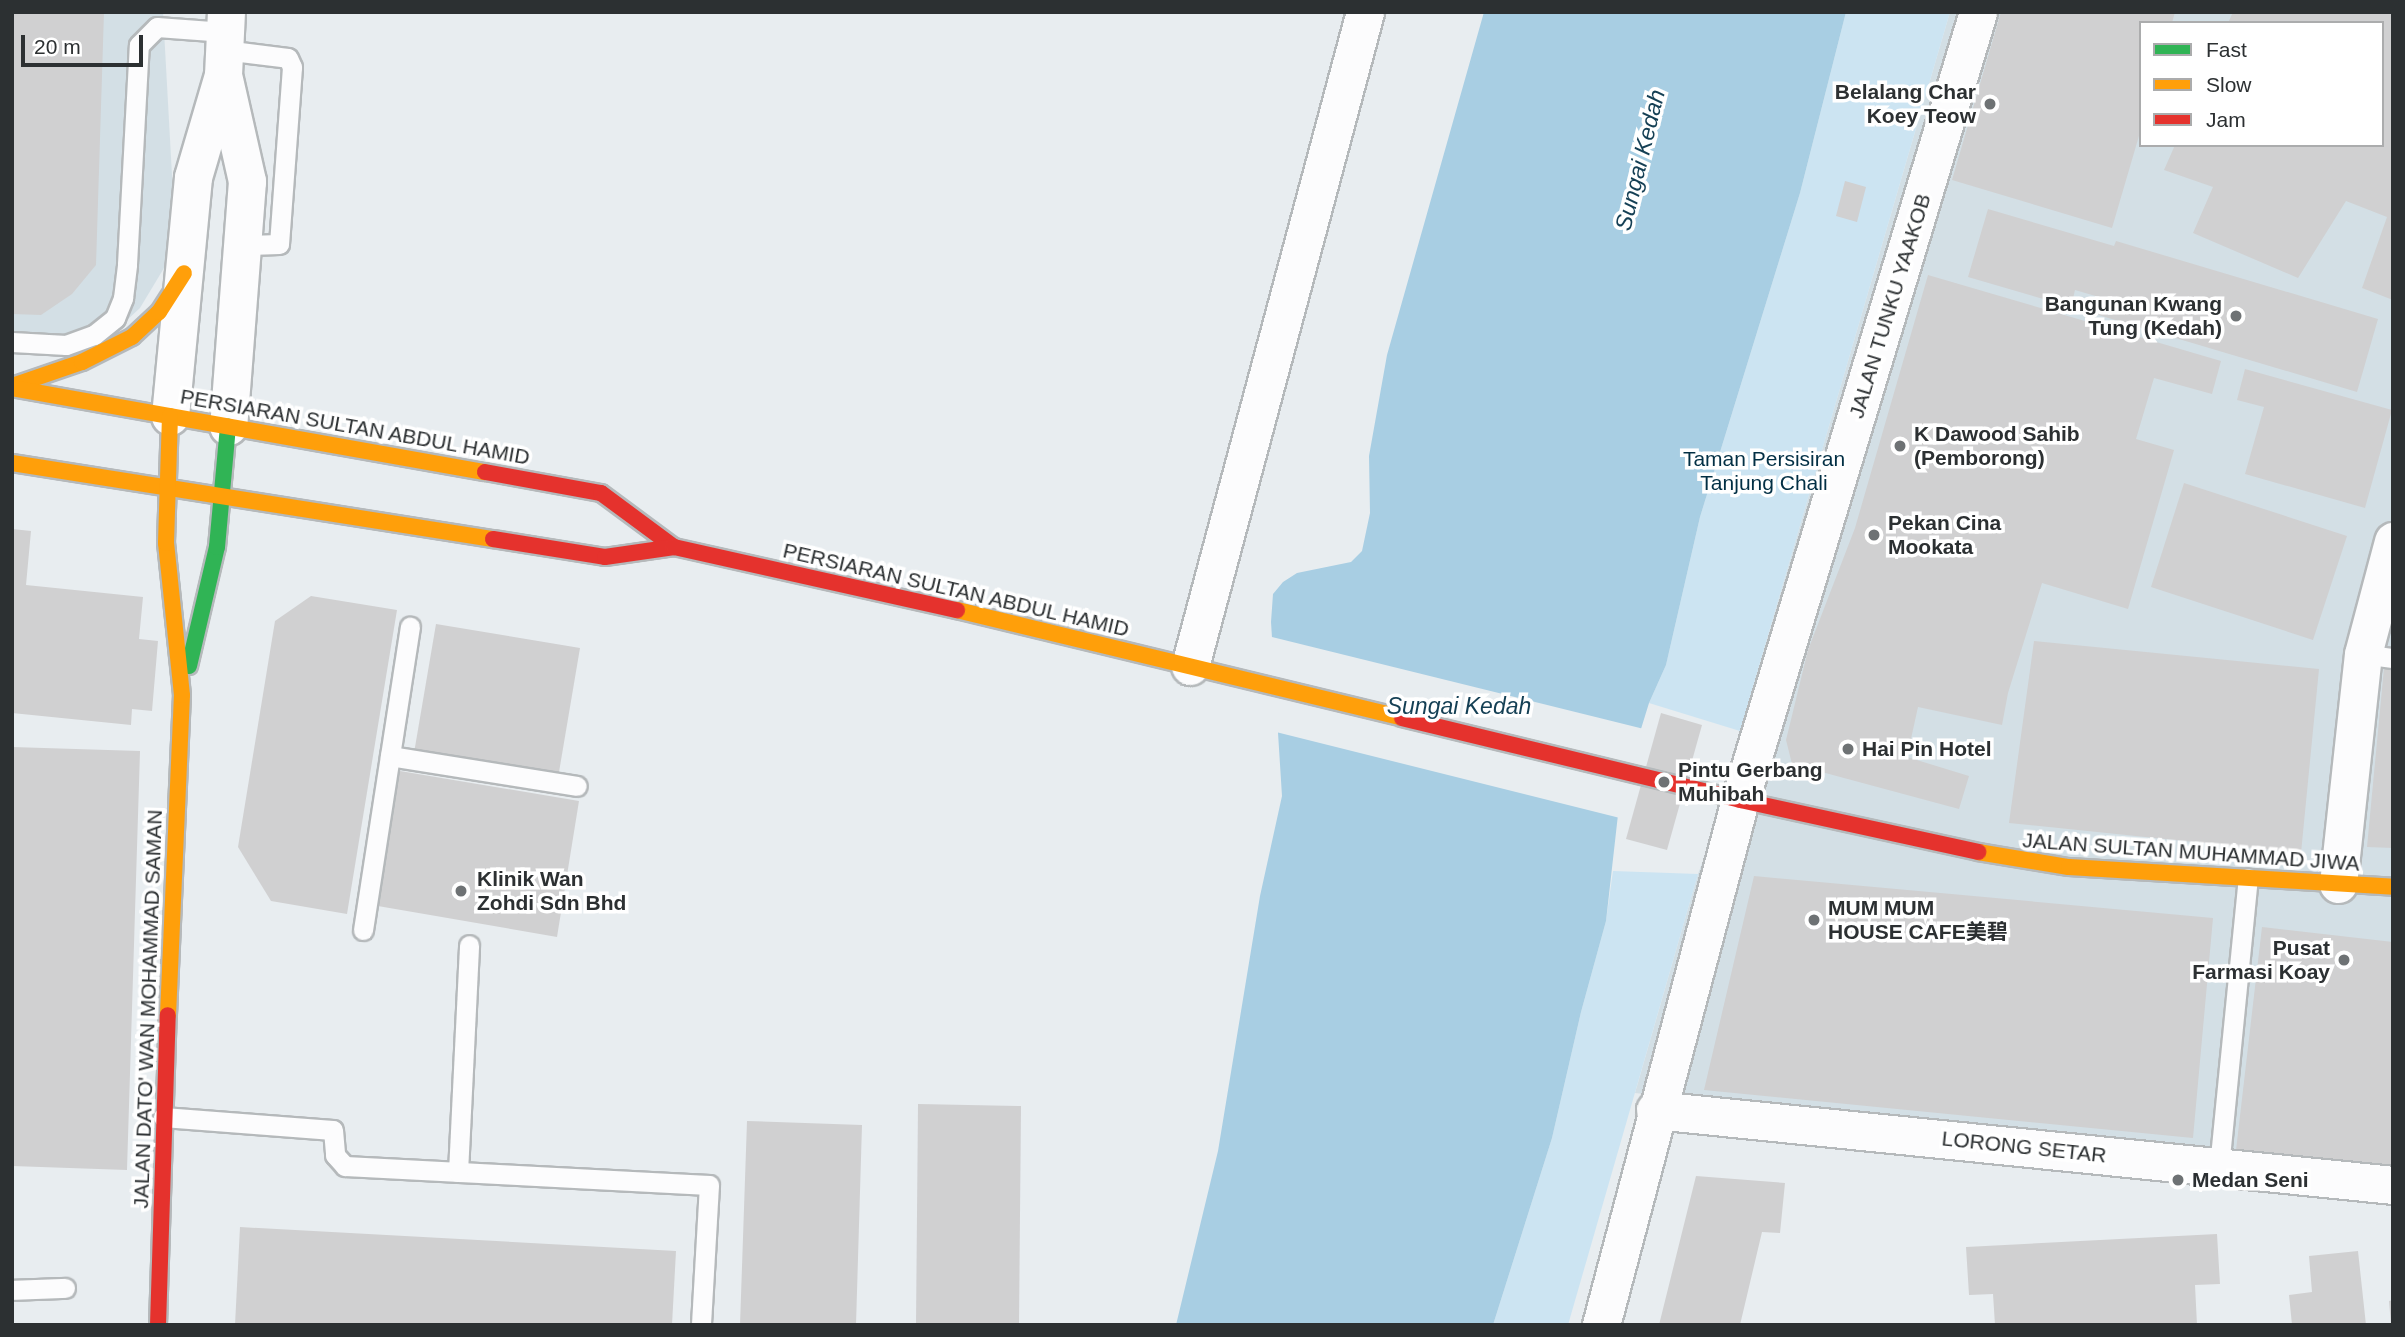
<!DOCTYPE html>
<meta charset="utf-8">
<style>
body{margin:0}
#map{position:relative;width:2405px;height:1337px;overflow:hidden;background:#e8edf0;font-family:Helvetica,"Noto Sans SC",sans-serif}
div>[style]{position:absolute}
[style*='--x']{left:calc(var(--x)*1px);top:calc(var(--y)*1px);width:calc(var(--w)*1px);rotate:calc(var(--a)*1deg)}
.built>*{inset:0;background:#d3dfe5}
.green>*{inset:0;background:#cce4f2}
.water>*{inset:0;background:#a8cee3}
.pier>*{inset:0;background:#e8edf0}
.building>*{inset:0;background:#d0d0d1}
.roads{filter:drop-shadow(2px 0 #b5b9bb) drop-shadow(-2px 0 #b5b9bb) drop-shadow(0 2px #b5b9bb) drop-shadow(0 -2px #b5b9bb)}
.lane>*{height:19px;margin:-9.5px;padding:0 9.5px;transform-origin:9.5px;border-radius:9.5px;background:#fcfcfd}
.street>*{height:37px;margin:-18.5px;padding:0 18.5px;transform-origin:18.5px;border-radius:18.5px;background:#fcfcfd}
.fast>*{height:16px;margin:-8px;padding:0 8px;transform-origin:8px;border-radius:8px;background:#30b455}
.slow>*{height:16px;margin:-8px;padding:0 8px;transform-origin:8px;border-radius:8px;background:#ff9f0a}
.jam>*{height:16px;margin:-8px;padding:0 8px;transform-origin:8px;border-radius:8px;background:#e5322d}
.dots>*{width:19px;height:19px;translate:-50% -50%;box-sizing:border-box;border:4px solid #fff;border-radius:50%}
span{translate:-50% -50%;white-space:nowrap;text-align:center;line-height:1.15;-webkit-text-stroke:7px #fff;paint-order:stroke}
.poi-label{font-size:21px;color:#2c3032;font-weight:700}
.right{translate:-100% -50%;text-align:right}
.left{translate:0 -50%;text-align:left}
.street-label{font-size:21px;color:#2c3032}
.park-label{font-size:21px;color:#022f44}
.water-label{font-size:23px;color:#143f54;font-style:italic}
.frame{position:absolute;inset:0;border:14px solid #2c3032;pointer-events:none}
.legend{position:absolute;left:2139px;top:21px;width:245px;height:126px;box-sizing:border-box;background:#fff;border:2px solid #abacad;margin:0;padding:9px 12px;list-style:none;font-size:21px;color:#2c3032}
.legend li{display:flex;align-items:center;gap:14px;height:35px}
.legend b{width:35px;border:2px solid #abacad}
.scale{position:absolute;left:21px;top:35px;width:122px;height:32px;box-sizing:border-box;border:4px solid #2c3032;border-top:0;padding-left:9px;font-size:21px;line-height:24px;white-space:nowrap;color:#2c3032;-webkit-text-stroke:5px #fff;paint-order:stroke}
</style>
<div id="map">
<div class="built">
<i style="clip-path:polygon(12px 12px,163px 12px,176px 248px,140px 308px,101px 344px,12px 336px)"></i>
<i style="clip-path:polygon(evenodd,1950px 12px,2393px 12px,2393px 1173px,1635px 1093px,1698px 874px,1742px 756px,1740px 731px,1950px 12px,2141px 23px,2382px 23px,2382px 145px,2141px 145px,2141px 23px)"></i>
</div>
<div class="green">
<i style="clip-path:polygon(1846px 12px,1950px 12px,1740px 731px,1649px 703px,1666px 665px,1700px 517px,1800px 193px)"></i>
<i style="clip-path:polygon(1613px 871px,1698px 874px,1568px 1325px,1493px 1325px,1552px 1138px,1581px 1012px,1606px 921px)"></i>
</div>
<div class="water">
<i style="clip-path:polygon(1484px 12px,1846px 12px,1800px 193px,1700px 517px,1666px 665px,1649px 703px,1620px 797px,1606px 921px,1581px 1012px,1552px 1138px,1493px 1325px,1176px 1325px,1218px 1151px,1260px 896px,1282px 796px,1271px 622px,1273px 594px,1283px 582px,1297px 573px,1351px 562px,1362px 551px,1370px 513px,1369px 456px,1387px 355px)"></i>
</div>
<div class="pier">
<i style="clip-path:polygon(1268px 636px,1644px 729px,1620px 818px,1276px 732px)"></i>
</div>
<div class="building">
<i style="clip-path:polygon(12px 12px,104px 12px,96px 265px,72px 294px,41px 315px,12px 314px)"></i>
<i style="clip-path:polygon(2001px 12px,2175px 12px,2172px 23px,2141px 23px,2141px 129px,2112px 228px,1952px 180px)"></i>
<i style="clip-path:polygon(2233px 12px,2393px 12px,2393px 300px,2362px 288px,2387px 217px,2346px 201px,2298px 278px,2193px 233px,2213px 187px,2164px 170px,2175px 145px,2382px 145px,2382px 23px,2228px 23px)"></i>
<i style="clip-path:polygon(1845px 181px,1866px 187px,1857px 222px,1836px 216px)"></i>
<i style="clip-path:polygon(1988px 209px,2114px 246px,2116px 241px,2378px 319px,2357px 392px,2095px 314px,2099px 297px,2075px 290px,2071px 307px,1968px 277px)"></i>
<i style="clip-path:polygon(1928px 275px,2221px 361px,2212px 394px,2154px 378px,2136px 439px,2174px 450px,2128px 609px,2042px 583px,2008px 693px,2002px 725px,1918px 707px,1907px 757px,1969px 776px,1959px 809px,1792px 764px,1786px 740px,1808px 650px,1855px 528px)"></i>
<i style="clip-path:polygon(2245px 369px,2392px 410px,2365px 508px,2245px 474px,2264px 407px,2237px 400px)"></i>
<i style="clip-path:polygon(2184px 483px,2347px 536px,2313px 640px,2151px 587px)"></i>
<i style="clip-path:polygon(12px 529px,31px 531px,26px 585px,143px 597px,139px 639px,158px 641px,152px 711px,132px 709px,131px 725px,12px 713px)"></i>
<i style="clip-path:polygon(311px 596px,397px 610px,347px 914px,271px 901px,238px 847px,275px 621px)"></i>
<i style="clip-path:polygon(436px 624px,580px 648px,558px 778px,414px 753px)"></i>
<i style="clip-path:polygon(2034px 641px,2319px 669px,2301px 853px,2009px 823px)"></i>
<i style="clip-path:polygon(2384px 668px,2393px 669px,2393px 848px,2367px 847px)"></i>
<i style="clip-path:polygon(1661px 713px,1702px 725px,1667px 850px,1626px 839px)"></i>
<i style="clip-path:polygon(12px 747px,140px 751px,127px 1170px,12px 1166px)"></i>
<i style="clip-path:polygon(394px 770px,579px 801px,557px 937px,372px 905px)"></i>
<i style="clip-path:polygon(1754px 876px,2213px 918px,2193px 1138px,1704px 1090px)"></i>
<i style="clip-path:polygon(2262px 927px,2393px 942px,2393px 1177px,2235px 1159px)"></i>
<i style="clip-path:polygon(918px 1104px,1021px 1106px,1019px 1325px,916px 1325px)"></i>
<i style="clip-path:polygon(747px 1121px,862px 1125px,856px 1325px,740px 1325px)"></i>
<i style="clip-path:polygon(1696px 1176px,1785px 1183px,1780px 1233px,1762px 1232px,1740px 1325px,1659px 1325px)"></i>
<i style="clip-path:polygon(240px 1227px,676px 1251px,672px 1325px,235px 1325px)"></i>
<i style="clip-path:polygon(2217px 1234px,2220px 1284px,2195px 1285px,2197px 1325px,1995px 1325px,1993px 1294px,1969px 1295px,1966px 1247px)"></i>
<i style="clip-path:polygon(2358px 1251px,2366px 1325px,2292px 1325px,2289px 1295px,2312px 1292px,2309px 1256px)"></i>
<i style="clip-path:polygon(2393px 1300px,2393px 1325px,2391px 1325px,2389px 1301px)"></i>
</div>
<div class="roads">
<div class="lane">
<i style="--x:224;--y:50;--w:64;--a:7.1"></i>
<i style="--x:288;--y:58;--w:10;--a:66"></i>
<i style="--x:292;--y:67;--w:177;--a:94.2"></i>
<i style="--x:279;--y:244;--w:38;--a:178"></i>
<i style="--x:12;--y:342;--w:54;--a:3.2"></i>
<i style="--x:66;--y:345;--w:30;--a:-20"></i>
<i style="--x:94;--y:335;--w:27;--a:-39"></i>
<i style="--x:115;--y:318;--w:22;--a:-68"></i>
<i style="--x:123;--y:298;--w:34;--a:-83"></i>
<i style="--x:127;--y:264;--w:219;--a:-86.9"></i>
<i style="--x:139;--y:45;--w:25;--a:-45"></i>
<i style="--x:157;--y:27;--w:68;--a:4.2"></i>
<i style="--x:2363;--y:654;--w:30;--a:8"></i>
<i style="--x:390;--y:756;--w:189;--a:9.1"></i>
<i style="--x:363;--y:930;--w:307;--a:-81.2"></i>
<i style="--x:163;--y:1117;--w:170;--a:4.4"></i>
<i style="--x:333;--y:1130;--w:25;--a:85"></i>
<i style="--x:335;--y:1155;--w:15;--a:48"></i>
<i style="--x:345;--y:1166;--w:364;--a:3"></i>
<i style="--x:709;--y:1185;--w:140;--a:93.3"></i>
<i style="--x:2219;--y:1167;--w:290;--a:-84.3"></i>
<i style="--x:458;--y:1172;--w:227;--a:-87.2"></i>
<i style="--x:12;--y:1290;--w:53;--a:-2.2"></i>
</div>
<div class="street">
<i style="--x:224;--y:79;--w:105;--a:77.3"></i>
<i style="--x:247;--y:181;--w:246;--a:94.4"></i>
<i style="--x:170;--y:416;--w:240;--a:-84.5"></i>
<i style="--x:193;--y:177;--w:106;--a:-73.6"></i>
<i style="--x:223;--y:75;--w:63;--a:-87.3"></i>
<i style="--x:1190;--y:666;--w:677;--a:-75.02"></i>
<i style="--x:2338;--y:884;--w:231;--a:-83.8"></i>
<i style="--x:2363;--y:654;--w:117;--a:-75.1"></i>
<i style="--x:1655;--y:1110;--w:742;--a:5.8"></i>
<i style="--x:1601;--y:1325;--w:543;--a:-75.17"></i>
<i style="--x:1740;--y:800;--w:823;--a:-73.19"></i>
</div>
<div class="fast">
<i style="--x:189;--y:666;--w:122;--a:-76.8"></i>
<i style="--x:217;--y:547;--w:121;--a:-84.8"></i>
</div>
<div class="slow">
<i style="--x:12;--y:386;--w:74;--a:-18.9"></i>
<i style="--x:82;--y:362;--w:56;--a:-26.6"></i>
<i style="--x:132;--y:337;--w:37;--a:-43"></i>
<i style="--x:159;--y:312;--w:46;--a:-57.3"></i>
<i style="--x:12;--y:388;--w:480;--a:10.1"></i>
<i style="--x:12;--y:463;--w:487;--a:9"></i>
<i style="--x:957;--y:610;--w:458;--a:13.6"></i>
<i style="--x:1978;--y:852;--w:92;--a:9.4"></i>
<i style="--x:2069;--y:867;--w:325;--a:3.5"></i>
<i style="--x:168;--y:1015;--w:320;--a:-87.5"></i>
<i style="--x:182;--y:695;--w:153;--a:-96"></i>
<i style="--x:166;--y:543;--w:127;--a:-88.2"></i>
</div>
<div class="jam">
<i style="--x:485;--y:472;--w:118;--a:10.3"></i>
<i style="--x:601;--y:493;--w:91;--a:36.5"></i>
<i style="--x:493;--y:539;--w:113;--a:9.1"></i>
<i style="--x:605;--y:557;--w:70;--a:-8.2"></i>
<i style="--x:674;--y:547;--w:290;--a:12.6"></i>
<i style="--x:1402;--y:718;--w:348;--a:13.6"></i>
<i style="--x:1740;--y:800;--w:244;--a:12.3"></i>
<i style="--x:158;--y:1325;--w:310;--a:-88.2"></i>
</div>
</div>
<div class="dots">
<i style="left:1990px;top:104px;background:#6e7274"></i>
<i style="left:2236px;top:316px;background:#6e7274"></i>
<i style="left:1900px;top:446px;background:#6e7274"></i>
<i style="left:1874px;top:535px;background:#6e7274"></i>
<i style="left:1848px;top:749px;background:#6e7274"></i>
<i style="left:1664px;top:782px;background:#6e7274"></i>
<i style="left:461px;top:891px;background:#6e7274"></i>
<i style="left:1814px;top:920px;background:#6e7274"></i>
<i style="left:2344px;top:960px;background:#6e7274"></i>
<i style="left:2178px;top:1180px;background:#6e7274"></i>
</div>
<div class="poi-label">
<span class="right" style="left:1976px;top:104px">Belalang Char<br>Koey Teow</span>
<span class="right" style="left:2222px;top:316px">Bangunan Kwang<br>Tung (Kedah)</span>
<span class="left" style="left:1914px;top:446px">K Dawood Sahib<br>(Pemborong)</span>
<span class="left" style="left:1888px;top:535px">Pekan Cina<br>Mookata</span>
<span class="left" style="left:1862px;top:749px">Hai Pin Hotel</span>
<span class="left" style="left:1678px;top:782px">Pintu Gerbang<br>Muhibah</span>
<span class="left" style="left:477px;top:891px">Klinik Wan<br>Zohdi Sdn Bhd</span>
<span class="left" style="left:1828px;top:920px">MUM MUM<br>HOUSE CAFE美碧</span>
<span class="right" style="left:2330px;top:960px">Pusat<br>Farmasi Koay</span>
<span class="left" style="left:2192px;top:1180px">Medan Seni</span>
</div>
<div class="street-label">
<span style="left:1890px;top:306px;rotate:-73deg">JALAN TUNKU YAAKOB</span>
<span style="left:355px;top:427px;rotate:10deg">PERSIARAN SULTAN ABDUL HAMID</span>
<span style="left:956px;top:590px;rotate:13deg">PERSIARAN SULTAN ABDUL HAMID</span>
<span style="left:2191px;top:852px;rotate:4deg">JALAN SULTAN MUHAMMAD JIWA</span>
<span style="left:148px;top:1009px;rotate:-88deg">JALAN DATO' WAN MOHAMMAD SAMAN</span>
<span style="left:2024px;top:1147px;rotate:6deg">LORONG SETAR</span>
</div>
<div class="park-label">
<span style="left:1764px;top:471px">Taman Persisiran<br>Tanjung Chali</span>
</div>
<div class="water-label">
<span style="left:1640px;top:160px;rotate:-76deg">Sungai Kedah</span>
<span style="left:1459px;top:706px">Sungai Kedah</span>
</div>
<div class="frame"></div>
<ul class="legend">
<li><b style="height:9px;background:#30b455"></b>Fast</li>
<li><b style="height:9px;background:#ff9f0a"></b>Slow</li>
<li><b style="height:9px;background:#e5322d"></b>Jam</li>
</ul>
<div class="scale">20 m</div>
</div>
